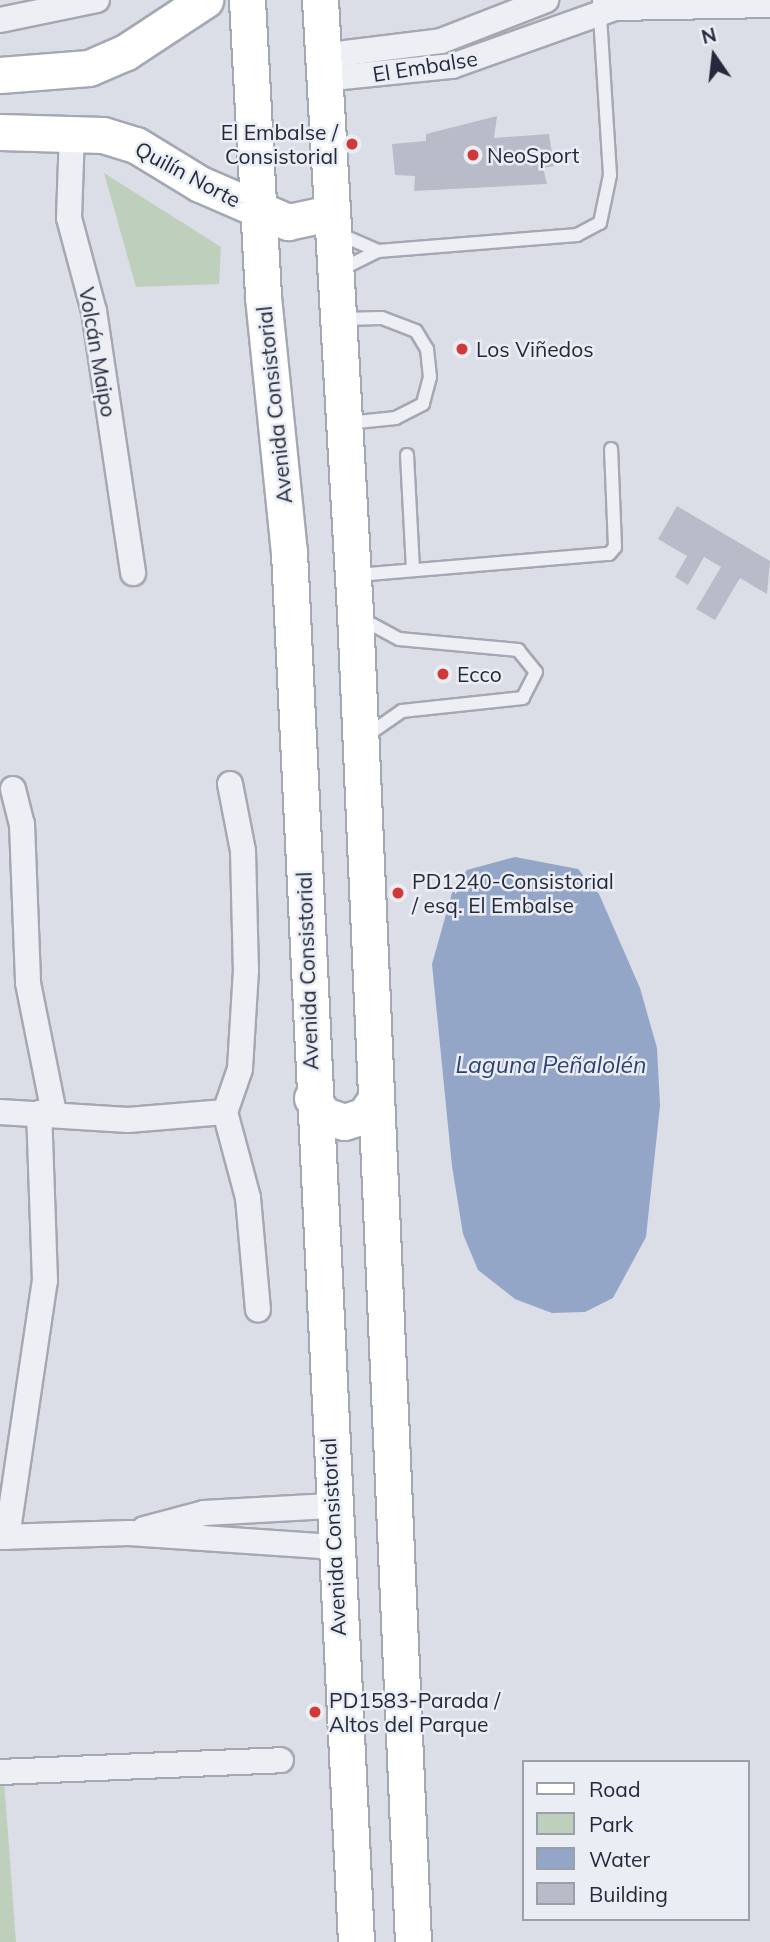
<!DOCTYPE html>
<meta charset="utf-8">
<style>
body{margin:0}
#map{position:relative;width:770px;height:1942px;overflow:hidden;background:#dbdee6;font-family:Mulish,sans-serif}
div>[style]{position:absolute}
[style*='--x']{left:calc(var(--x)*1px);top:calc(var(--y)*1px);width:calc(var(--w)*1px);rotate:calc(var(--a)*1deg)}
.green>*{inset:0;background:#bed0bb}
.water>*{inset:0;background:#93a6c8}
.building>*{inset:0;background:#b8bcc9}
.roads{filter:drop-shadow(2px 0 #a4a8b3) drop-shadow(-2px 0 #a4a8b3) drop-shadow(0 2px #a4a8b3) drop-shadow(0 -2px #a4a8b3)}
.lane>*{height:12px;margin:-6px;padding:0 6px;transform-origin:6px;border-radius:6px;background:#edeff4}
.street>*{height:24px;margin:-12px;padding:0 12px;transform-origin:12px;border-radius:12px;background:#edeff4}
.secondary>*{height:35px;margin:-17.5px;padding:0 17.5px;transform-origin:17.5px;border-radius:17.5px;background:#fff}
.dots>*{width:19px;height:19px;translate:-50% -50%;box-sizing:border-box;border:4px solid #eaedf4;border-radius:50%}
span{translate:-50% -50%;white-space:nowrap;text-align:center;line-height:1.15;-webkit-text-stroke:5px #eaedf4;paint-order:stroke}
.street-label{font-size:21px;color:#242a3c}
.poi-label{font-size:21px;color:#242a3c}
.right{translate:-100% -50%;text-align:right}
.left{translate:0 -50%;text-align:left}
.water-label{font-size:23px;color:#2d4272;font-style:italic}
.legend{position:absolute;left:522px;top:1760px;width:228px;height:161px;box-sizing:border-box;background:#eaedf4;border:2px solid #9b9faa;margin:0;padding:9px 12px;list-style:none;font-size:21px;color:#242a3c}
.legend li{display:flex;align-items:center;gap:14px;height:35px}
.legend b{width:35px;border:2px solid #9b9faa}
.north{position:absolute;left:679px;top:21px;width:70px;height:70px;-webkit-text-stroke:5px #eaedf4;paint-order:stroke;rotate:346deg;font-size:19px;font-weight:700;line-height:28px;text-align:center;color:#242a3c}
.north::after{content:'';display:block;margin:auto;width:24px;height:32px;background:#242a3c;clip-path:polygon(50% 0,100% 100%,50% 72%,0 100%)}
</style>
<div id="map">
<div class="green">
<i style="clip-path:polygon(104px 173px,221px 247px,219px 284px,136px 287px)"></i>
<i style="clip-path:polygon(0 1780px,4px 1780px,16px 1942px,0 1942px)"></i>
</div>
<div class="water">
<i style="clip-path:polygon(515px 857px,578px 869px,599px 894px,640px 988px,657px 1048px,660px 1106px,646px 1237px,613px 1298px,585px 1312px,552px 1313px,515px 1299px,478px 1270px,463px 1234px,452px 1166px,432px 964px,452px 893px,467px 870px)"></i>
</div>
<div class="building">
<i style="clip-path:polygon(497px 116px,494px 138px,549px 134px,554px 166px,543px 168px,547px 184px,414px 191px,415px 176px,395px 175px,392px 144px,426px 141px,426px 134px)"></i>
<i style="clip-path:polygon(677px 506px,770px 561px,767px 594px,740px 578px,715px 620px,696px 609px,721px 567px,704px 557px,688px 585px,675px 577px,687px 556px,658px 539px)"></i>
</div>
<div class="roads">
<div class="lane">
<i style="--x:337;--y:233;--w:45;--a:23.7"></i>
<i style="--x:340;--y:270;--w:42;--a:-26.6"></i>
<i style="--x:378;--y:251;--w:200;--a:-4.6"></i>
<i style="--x:577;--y:235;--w:26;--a:-28"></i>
<i style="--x:600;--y:223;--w:49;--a:-78.2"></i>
<i style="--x:610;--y:175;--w:175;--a:-93.6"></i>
<i style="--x:341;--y:319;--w:41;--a:-1.4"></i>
<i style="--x:382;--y:318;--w:36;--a:21"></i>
<i style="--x:416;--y:331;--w:21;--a:59"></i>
<i style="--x:427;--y:349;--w:28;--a:84"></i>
<i style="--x:430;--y:377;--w:28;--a:105"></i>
<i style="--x:423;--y:404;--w:30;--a:153"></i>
<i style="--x:396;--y:418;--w:49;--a:174.2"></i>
<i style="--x:407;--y:455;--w:115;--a:87"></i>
<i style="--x:357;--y:575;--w:253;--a:-4.8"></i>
<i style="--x:609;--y:554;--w:9;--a:-49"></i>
<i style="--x:615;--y:547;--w:98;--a:-92.3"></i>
<i style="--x:362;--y:619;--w:42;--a:28.4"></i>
<i style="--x:399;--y:639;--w:120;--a:5.3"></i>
<i style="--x:518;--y:650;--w:28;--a:51"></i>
<i style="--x:536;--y:672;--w:29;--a:117"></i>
<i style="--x:523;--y:698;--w:122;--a:173.9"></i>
<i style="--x:402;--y:711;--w:44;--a:145.2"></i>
</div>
<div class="street">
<i style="--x:0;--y:20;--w:99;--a:-11.7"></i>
<i style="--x:321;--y:56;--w:121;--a:-7.1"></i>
<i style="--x:441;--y:41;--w:113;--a:-21.3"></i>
<i style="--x:323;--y:79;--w:130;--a:-5.8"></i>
<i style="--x:452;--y:66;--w:173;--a:-19.6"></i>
<i style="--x:615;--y:8;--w:155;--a:-1.1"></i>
<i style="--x:72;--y:132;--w:86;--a:92"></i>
<i style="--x:69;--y:218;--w:96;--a:75"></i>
<i style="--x:94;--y:311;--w:265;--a:81.5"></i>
<i style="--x:230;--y:784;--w:68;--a:79"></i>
<i style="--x:243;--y:851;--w:119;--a:88.6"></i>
<i style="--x:246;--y:970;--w:99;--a:93.5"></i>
<i style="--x:240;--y:1069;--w:46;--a:109.2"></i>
<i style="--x:225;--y:1112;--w:89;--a:75"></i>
<i style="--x:248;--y:1198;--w:112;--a:84.9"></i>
<i style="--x:13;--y:789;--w:36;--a:76"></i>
<i style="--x:22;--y:824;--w:159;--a:87.8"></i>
<i style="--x:28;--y:983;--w:133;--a:78.7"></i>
<i style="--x:0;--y:1112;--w:128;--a:3.6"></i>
<i style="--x:128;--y:1120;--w:97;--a:-4.7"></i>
<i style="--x:144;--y:1529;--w:62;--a:-14.9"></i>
<i style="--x:204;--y:1513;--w:126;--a:-3.2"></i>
<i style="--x:0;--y:1537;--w:129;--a:-1.8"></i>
<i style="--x:129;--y:1533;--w:204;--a:3.9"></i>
<i style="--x:7;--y:1537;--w:259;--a:-81.6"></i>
<i style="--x:45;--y:1281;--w:168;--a:-92"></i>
<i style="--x:0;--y:1772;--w:281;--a:-2.4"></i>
</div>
<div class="secondary">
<i style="--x:247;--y:0;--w:297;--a:86.9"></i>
<i style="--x:263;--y:297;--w:256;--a:84.2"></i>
<i style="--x:289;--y:552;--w:1392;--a:87.24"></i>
<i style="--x:320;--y:0;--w:614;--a:86.73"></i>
<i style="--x:355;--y:613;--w:1330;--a:87.5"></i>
<i style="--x:0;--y:75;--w:89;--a:-4.5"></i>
<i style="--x:89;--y:68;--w:40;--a:-23.4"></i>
<i style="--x:126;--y:52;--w:95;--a:-33.4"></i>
<i style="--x:0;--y:132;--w:103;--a:1.7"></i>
<i style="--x:103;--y:135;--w:34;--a:17"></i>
<i style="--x:136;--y:145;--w:75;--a:31.4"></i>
<i style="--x:200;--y:184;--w:96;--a:23.4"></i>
<i style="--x:288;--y:222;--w:43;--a:-12.1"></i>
<i style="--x:312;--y:1098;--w:21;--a:55"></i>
<i style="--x:324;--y:1115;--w:21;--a:19"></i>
<i style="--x:344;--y:1122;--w:21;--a:-17"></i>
<i style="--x:364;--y:1116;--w:21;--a:-55"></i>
</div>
</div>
<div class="dots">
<i style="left:352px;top:144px;background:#d33839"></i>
<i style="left:473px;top:155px;background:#d33839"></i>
<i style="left:462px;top:349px;background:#d33839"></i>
<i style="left:443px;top:674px;background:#d33839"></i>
<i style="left:398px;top:893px;background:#d33839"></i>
<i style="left:315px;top:1712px;background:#d33839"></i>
</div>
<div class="street-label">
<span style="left:425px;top:66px;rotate:-9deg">El Embalse</span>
<span style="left:188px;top:174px;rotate:28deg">Quilín Norte</span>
<span style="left:98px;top:352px;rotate:80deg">Volcán Maipo</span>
<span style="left:274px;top:405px;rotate:-96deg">Avenida Consistorial</span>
<span style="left:307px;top:971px;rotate:-92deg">Avenida Consistorial</span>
<span style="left:333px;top:1537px;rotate:-93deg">Avenida Consistorial</span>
</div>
<div class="poi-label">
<span class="right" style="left:338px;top:144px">El Embalse /<br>Consistorial</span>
<span class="left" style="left:487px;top:155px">NeoSport</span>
<span class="left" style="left:476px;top:349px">Los Viñedos</span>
<span class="left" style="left:457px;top:674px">Ecco</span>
<span class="left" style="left:412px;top:893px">PD1240-Consistorial<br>/ esq. El Embalse</span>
<span class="left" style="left:329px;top:1712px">PD1583-Parada /<br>Altos del Parque</span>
</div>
<div class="water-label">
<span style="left:551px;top:1065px">Laguna Peñalolén</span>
</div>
<ul class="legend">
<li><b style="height:9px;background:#fff"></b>Road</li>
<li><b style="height:19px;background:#bed0bb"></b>Park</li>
<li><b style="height:19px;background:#93a6c8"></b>Water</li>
<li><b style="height:19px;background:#b8bcc9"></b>Building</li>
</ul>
<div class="north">N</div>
</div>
